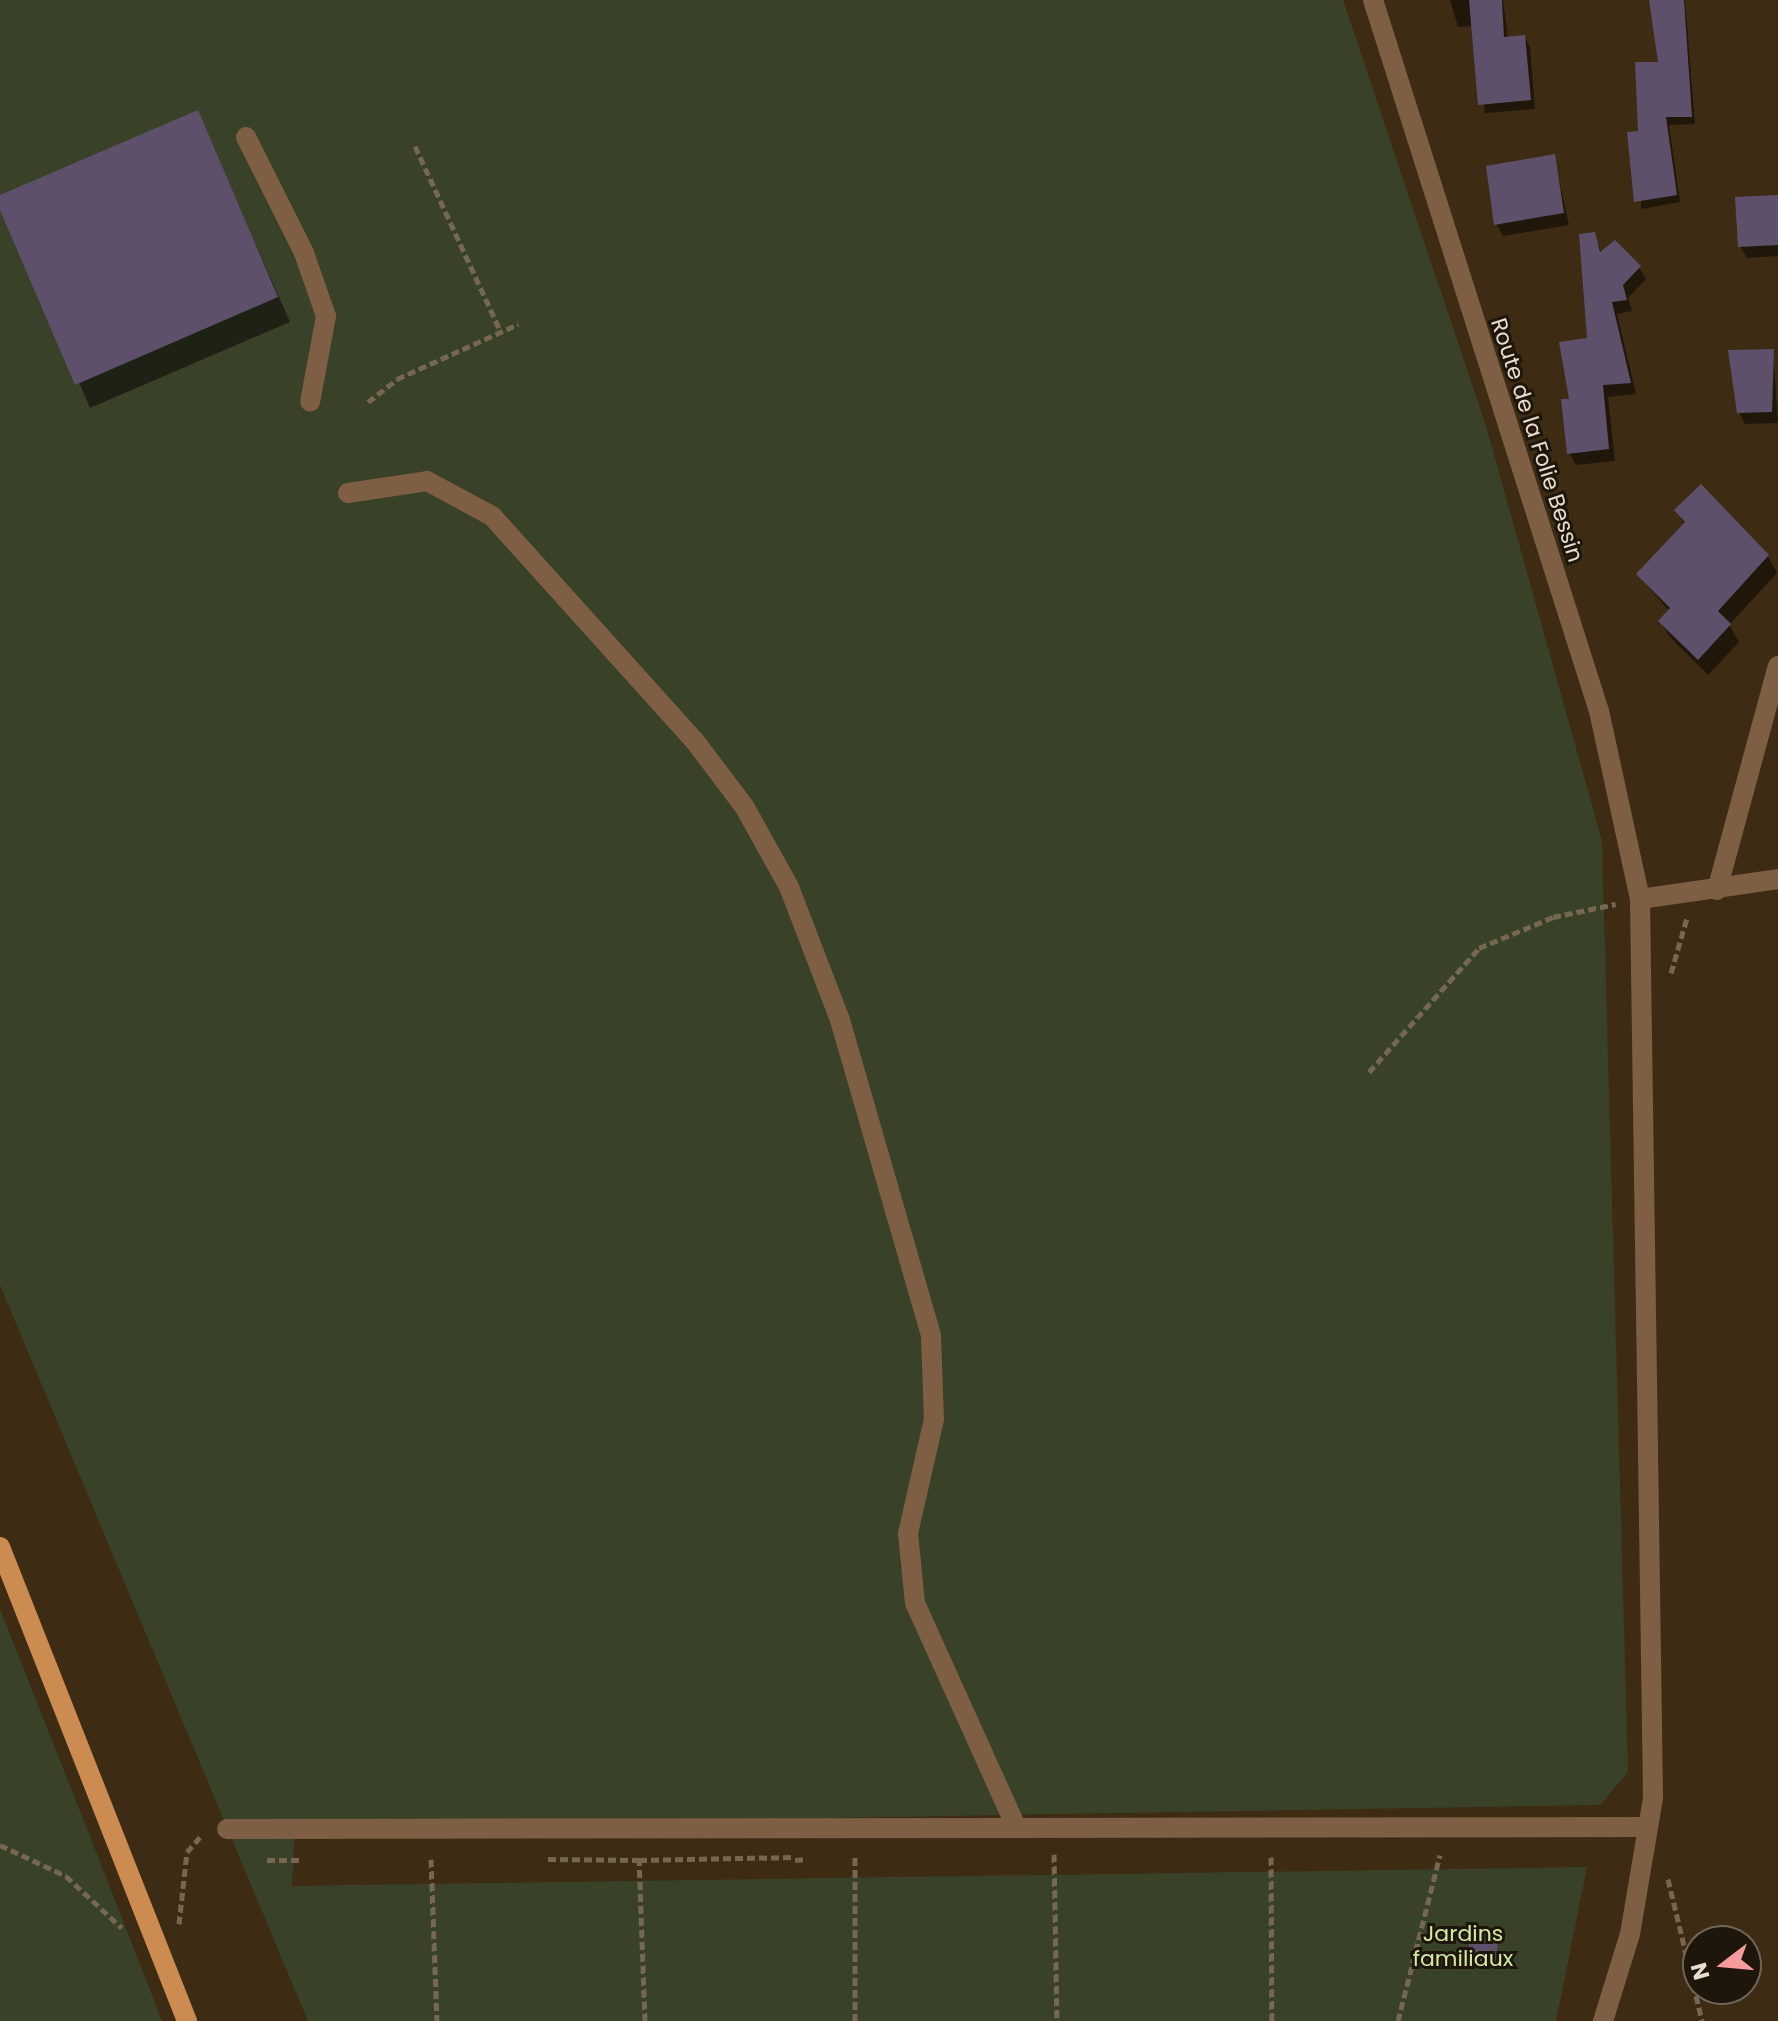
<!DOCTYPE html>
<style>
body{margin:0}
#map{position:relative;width:1778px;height:2021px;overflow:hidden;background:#3d2c13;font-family:Poppins,sans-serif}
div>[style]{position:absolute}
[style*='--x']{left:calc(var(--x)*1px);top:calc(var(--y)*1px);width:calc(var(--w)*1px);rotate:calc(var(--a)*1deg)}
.green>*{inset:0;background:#394128}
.shadow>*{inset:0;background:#0007}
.building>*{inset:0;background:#5e506b}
.path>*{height:5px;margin-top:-2.5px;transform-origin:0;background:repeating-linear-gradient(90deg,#766752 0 8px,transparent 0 12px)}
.minor>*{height:20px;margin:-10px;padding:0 10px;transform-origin:10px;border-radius:10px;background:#7e5f44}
.major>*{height:20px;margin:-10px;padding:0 10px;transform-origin:10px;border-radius:10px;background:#cc8b51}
span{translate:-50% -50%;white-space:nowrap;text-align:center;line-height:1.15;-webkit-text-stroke:6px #1e160b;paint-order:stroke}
.street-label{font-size:22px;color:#e8ddce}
.park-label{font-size:22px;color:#d1e9a0}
.north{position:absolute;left:1682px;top:1925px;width:80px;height:80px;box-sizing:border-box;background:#1e160b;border:2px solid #6f6659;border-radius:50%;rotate:254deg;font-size:22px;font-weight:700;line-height:32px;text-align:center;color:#e8ddce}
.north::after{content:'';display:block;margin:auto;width:28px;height:36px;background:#f59b9d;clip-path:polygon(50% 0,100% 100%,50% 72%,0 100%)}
</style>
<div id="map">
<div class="green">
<i style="clip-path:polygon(0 0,1343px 0,1486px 426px,1602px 841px,1628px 1772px,1600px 1805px,295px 1827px,292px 1886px,1587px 1867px,1556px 2021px,308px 2021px,0 1285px)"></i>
<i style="clip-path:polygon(0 1609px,106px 1877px,162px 2021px,0 2021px)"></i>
</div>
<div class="shadow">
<i style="clip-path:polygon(1450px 0,1503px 0,1508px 39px,1524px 37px,1530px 47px,1535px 109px,1485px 113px,1473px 26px,1458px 27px)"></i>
<i style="clip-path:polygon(1651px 0,1685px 0,1695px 124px,1669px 125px,1680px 202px,1641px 209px,1640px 133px,1661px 63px)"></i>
<i style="clip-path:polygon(197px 112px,290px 322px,90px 408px,0 197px)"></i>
<i style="clip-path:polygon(1554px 156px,1569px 225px,1503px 236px,1496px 224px)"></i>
<i style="clip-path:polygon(1778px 197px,1778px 256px,1747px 258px,1740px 246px)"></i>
<i style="clip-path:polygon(1594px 234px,1602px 253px,1639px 267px,1646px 279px,1628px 298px,1632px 311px,1617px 314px,1636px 394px,1608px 397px,1615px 461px,1576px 465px,1569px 453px,1572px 400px,1589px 340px)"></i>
<i style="clip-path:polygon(1773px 351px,1778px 423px,1745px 424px,1739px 412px)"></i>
<i style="clip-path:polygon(1677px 511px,1768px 556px,1777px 573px,1729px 625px,1739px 642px,1708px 675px,1670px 637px,1660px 621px,1669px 611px,1638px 574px,1685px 525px)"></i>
<i style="clip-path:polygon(1496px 1936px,1499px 1968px,1474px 1967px,1471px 1962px)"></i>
</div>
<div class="building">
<i style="clip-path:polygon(1469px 0,1502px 0,1504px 37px,1525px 35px,1531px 100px,1478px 105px)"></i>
<i style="clip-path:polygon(1649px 0,1684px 0,1692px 117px,1666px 117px,1677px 195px,1634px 202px,1627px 132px,1638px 131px,1635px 62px,1658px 62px)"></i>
<i style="clip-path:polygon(198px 110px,278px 297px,75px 385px,0 210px,0 195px)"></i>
<i style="clip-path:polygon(1555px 154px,1564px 213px,1494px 225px,1486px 166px)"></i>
<i style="clip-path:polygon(1778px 195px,1778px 245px,1738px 247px,1735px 197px)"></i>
<i style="clip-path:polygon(1595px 232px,1600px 252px,1615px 240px,1641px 266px,1623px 285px,1627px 300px,1612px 302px,1631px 383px,1603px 385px,1609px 449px,1567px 454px,1561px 399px,1569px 399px,1559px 342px,1587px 338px,1579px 234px)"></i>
<i style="clip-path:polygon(1774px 349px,1772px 412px,1737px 413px,1728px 350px)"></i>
<i style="clip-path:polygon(1701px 484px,1769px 555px,1718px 611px,1731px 624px,1698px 660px,1658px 621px,1670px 608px,1636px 574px,1685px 522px,1674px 510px)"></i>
<i style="clip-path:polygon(1469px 1934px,1498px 1934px,1497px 1963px,1469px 1963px)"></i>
</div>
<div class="path">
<i style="--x:415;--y:146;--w:205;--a:65.2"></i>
<i style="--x:368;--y:402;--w:37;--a:-38"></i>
<i style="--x:397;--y:379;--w:133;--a:-24.4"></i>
<i style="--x:1671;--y:973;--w:57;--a:-73.8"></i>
<i style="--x:1369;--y:1072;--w:166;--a:-48.4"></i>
<i style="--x:1479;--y:948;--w:80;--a:-22.7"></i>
<i style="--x:1553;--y:917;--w:64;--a:-11.7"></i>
<i style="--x:0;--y:1845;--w:73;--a:25.2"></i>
<i style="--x:66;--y:1876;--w:76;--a:42.9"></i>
<i style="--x:1054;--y:1854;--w:167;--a:89"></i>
<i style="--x:1271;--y:1857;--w:164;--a:89.7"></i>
<i style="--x:431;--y:1859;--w:162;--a:87.9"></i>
<i style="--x:548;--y:1859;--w:91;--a:0.6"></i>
<i style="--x:267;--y:1860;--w:35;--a:0"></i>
<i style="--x:795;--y:1860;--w:12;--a:-5"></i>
<i style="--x:1668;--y:1879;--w:146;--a:76.5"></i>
<i style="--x:179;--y:1924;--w:72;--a:-83.7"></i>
<i style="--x:187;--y:1852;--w:23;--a:-49"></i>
<i style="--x:645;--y:2021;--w:161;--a:-92.1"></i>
<i style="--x:639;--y:1860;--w:156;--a:-1.1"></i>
<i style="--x:855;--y:2021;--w:165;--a:-90"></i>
<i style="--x:1398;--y:2021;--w:171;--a:-75.8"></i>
</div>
<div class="minor">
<i style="--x:1373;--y:0;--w:746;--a:72.37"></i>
<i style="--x:1599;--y:711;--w:192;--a:77.7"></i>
<i style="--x:1640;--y:899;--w:899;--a:89.17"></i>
<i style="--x:1653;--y:1798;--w:138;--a:99.6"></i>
<i style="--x:1630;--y:1934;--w:91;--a:107.2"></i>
<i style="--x:246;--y:137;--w:130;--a:63.4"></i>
<i style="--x:304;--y:253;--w:67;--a:70.8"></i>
<i style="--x:326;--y:316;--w:87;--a:100.5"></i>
<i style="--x:348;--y:493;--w:80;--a:-8.6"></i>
<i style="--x:427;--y:481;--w:74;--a:28.3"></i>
<i style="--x:492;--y:516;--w:302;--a:48"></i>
<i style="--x:694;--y:740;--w:83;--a:52.9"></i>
<i style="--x:744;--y:806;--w:93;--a:60.9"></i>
<i style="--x:789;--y:887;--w:142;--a:69"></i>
<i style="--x:840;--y:1020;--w:328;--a:73.9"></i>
<i style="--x:931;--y:1335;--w:84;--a:88"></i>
<i style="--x:934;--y:1419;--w:117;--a:102.8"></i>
<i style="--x:908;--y:1533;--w:70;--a:84.3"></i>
<i style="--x:915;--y:1603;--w:246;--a:65.7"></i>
<i style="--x:1717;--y:890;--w:232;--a:-74.8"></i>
<i style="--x:1640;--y:899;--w:139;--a:-8.2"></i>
<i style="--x:227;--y:1829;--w:1421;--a:-0.08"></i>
</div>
<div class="major">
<i style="--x:0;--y:1547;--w:510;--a:68.47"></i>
</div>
<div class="street-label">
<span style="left:1537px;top:440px;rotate:72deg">Route de la Folie Bessin</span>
</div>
<div class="park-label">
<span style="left:1463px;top:1946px">Jardins<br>familiaux</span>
</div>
<div class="north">N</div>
</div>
